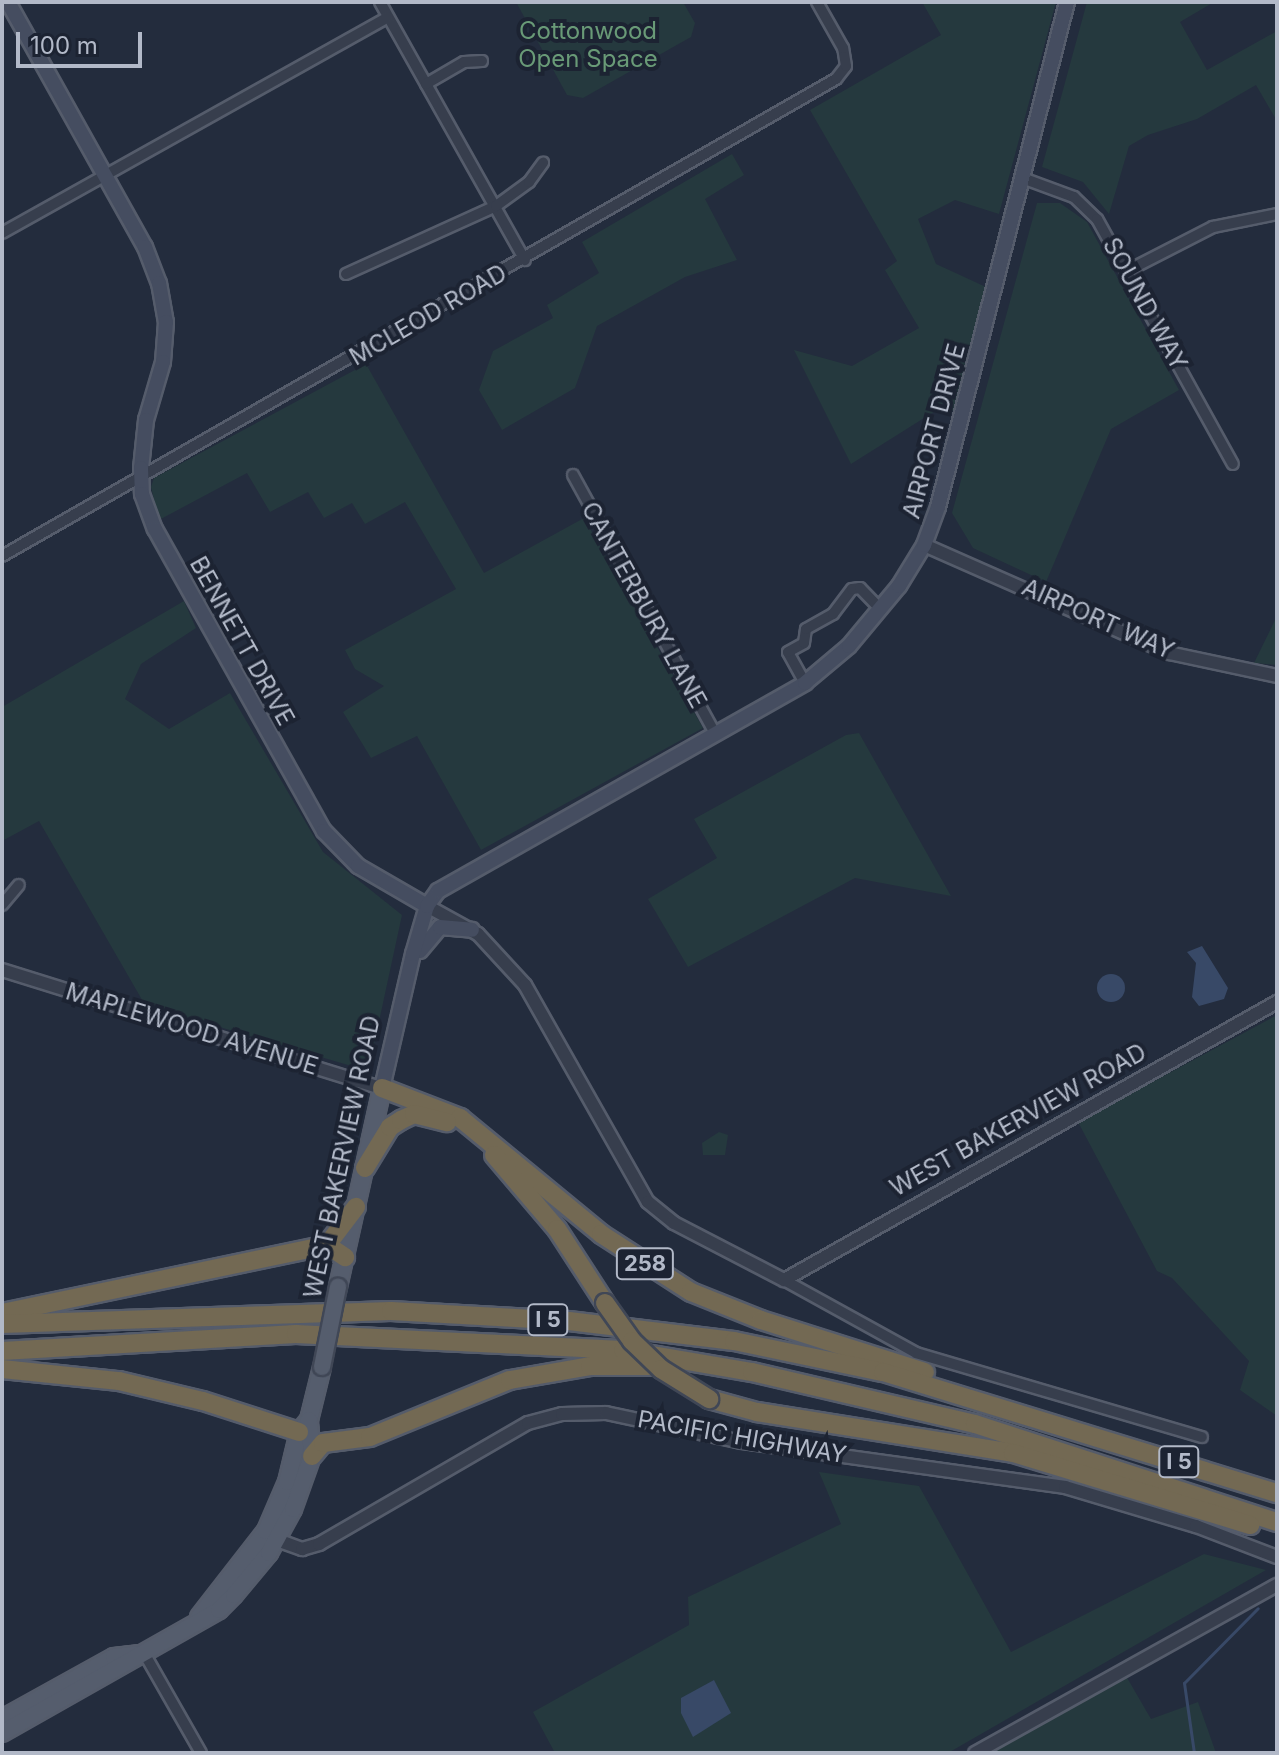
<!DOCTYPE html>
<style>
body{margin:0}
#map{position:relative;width:1279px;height:1755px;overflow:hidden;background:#232c3d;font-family:Inter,sans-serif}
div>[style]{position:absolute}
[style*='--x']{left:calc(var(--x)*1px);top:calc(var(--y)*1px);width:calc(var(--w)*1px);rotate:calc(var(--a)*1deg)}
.green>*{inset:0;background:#25393e}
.water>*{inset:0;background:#384967}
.round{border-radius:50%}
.stream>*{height:3px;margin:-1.5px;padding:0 1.5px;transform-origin:1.5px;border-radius:1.5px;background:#384967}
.roads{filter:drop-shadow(2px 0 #555c6b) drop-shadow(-2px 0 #555c6b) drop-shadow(0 2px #555c6b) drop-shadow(0 -2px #555c6b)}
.minor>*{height:10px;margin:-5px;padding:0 5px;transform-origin:5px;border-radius:5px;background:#373e4d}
.tertiary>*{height:12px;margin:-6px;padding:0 6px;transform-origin:6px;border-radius:6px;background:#373e4d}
.secondary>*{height:14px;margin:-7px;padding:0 7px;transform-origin:7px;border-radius:7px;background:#454d60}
.primary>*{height:16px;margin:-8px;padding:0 8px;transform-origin:8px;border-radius:8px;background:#555d6d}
.motorway>*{height:18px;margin:-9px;padding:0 9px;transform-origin:9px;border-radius:9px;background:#736953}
.bridges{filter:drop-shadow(2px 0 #404756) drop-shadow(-2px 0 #404756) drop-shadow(0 2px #404756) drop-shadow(0 -2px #404756)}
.primary-bridge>*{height:16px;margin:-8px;padding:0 8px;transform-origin:8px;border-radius:8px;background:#555d6d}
.motorway-bridge>*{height:18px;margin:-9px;padding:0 9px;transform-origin:9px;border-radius:9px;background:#736953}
span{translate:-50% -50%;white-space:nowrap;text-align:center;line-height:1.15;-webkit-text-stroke:8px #1c2332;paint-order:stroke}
.shield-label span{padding:2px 6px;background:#1c2332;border:2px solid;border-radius:6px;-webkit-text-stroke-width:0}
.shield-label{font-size:22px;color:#b2b9c8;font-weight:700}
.park-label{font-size:24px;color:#699a77}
.street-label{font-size:24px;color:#b2b9c8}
.frame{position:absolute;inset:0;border:4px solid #b2b9c8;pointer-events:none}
.scale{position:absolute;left:16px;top:32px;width:126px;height:36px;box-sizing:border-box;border:4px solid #b2b9c8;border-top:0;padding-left:10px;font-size:24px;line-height:28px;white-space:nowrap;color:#b2b9c8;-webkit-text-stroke:6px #1c2332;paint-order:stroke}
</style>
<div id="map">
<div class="green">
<i style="clip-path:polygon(516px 2px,683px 2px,695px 23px,691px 37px,583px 98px,567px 95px)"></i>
<i style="clip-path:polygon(922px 2px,1056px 2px,999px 214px,955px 200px,918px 219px,936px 264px,986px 287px,955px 411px,940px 408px,851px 464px,794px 350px,852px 366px,919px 328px,885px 270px,897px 261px,810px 110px,941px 35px)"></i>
<i style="clip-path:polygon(1087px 2px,1214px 2px,1180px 22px,1207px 70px,1277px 31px,1277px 121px,1256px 85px,1197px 119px,1148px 135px,1129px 146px,1109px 214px,1083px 182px,1042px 167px)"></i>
<i style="clip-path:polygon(732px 154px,744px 175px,705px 199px,737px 260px,685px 277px,597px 326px,575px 388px,502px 430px,479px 390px,493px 351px,553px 318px,547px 305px,599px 273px,582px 242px)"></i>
<i style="clip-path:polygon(1037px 203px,1060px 203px,1087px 222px,1179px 390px,1111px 429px,1046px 582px,973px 548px,952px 513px)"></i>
<i style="clip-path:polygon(366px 364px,484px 573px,584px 518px,703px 728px,481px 850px,417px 736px,371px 758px,343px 712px,384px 686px,355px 669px,345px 650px,456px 589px,405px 502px,365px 524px,352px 503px,324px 518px,308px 492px,270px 512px,247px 473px,159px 520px,151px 487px,154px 478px)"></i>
<i style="clip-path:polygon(184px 601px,196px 628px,141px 664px,125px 699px,169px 729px,230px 693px,323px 852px,402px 915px,372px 1054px,363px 1063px,348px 1065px,145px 1005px,39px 821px,2px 841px,2px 707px)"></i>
<i style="clip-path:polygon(1277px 616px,1277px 665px,1254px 663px)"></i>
<i style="clip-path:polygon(859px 733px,951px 896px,855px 878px,688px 967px,648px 899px,717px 858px,694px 819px,846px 735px)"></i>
<i style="clip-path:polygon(1277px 1015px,1277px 1416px,1240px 1390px,1249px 1361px,1172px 1278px,1157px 1271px,1078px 1122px)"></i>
<i style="clip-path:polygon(719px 1132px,728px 1135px,725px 1155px,703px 1155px,702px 1143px)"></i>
<i style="clip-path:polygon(819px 1472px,919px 1486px,1011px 1652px,1204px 1554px,1266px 1570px,948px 1753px,555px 1753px,533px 1712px,689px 1625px,688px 1597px,841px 1524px)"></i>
<i style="clip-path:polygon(1122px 1669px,1151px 1719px,1198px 1702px,1216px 1753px,980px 1753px)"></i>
</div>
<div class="water">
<i style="clip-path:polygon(1202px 946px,1228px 988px,1224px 999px,1199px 1006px,1192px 997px,1196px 963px,1187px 952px)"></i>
<i class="round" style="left:1097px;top:974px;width:28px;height:28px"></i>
<i style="clip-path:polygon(714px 1680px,731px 1713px,693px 1737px,681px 1713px,681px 1698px)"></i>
</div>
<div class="stream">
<i style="--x:1194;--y:1753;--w:71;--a:-98.1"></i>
<i style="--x:1184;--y:1683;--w:105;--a:-45.4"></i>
</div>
<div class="roads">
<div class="minor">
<i style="--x:380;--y:2;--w:296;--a:60.7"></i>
<i style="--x:426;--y:84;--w:44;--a:-30.1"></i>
<i style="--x:464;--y:62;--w:18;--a:-3"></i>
<i style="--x:1025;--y:179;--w:52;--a:20.2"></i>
<i style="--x:1074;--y:197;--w:32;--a:44"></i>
<i style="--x:1097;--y:219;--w:280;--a:61"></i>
<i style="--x:2;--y:233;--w:442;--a:-29.2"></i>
<i style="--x:1127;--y:271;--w:97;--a:-27.1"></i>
<i style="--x:1213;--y:227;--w:65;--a:-11.5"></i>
<i style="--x:346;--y:274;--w:165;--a:-24.4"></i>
<i style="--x:496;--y:206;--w:41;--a:-36"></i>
<i style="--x:529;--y:182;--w:24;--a:-54"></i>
<i style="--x:573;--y:475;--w:297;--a:61.2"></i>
<i style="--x:2;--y:556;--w:961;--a:-29.77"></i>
<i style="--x:836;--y:79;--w:16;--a:-52"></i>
<i style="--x:846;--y:66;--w:18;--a:-99"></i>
<i style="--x:843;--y:48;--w:53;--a:-119.5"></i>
<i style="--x:805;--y:683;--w:35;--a:-119"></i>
<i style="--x:788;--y:652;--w:18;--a:-29"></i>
<i style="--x:804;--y:643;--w:14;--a:-82"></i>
<i style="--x:806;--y:629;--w:31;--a:-29"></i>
<i style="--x:833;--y:614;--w:31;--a:-53"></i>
<i style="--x:852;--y:589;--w:8;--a:-7"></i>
<i style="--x:860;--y:588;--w:30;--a:46"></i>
<i style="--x:2;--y:905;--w:26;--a:-50"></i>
<i style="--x:784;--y:1280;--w:151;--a:28.9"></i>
<i style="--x:916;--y:1353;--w:298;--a:16.4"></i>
<i style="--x:144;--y:1653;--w:115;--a:60.3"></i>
</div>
<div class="tertiary">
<i style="--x:924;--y:545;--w:268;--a:23.8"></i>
<i style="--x:1169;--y:653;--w:110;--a:12"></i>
<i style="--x:427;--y:906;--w:58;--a:28.8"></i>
<i style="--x:478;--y:934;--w:69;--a:47.3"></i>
<i style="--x:525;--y:985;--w:249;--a:60.5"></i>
<i style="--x:648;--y:1202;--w:33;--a:39"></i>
<i style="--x:674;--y:1223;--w:124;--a:27.4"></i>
<i style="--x:784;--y:1280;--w:566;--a:-29.42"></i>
<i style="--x:2;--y:970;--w:398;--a:17.3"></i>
<i style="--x:277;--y:1540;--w:27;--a:20"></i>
<i style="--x:302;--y:1549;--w:18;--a:-16"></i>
<i style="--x:319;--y:1544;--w:241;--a:-30.1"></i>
<i style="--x:528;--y:1423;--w:35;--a:-15"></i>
<i style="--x:562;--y:1414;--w:44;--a:-1.3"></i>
<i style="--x:606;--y:1413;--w:138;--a:12.1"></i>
<i style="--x:741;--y:1442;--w:327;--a:7.9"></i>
<i style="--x:1065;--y:1487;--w:137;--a:16.6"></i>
<i style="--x:1196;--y:1526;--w:87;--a:20.9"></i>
<i style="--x:975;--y:1753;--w:346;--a:-29.1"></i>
</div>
<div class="secondary">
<i style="--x:8;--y:2;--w:281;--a:60.8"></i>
<i style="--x:145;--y:247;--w:39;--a:69"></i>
<i style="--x:159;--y:283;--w:40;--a:80"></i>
<i style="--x:166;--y:322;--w:40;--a:94.3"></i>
<i style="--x:163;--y:362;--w:60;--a:106.3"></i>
<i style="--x:146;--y:420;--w:48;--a:95.9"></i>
<i style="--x:141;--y:468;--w:26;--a:88"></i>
<i style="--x:142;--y:494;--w:37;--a:70"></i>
<i style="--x:155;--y:529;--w:346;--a:60.8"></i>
<i style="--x:324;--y:831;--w:49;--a:45.8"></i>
<i style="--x:358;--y:866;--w:80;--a:30.1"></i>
<i style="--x:420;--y:951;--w:31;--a:-50"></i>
<i style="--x:440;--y:927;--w:32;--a:5"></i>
<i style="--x:382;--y:1088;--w:138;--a:-77"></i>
<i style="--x:413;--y:954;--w:50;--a:-73.7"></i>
<i style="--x:427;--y:906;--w:19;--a:-54"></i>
<i style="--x:438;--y:891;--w:422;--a:-29.5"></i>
<i style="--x:805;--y:683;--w:57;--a:-40.1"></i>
<i style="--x:849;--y:646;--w:78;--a:-50.2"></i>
<i style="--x:899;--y:586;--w:48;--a:-58.6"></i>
<i style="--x:924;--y:545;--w:40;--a:-69.8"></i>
<i style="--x:938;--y:507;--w:521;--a:-75.67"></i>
</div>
<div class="primary">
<i style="--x:338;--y:1287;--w:204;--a:-77.5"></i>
<i style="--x:199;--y:1617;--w:109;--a:-52.1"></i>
<i style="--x:266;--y:1531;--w:53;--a:-66.8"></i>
<i style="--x:287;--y:1482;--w:51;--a:-76.5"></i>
<i style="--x:299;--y:1432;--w:16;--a:-50"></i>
<i style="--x:309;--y:1420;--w:55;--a:-76.2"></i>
<i style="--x:2;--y:1719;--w:128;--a:-29"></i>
<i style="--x:114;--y:1657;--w:24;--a:-7"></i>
<i style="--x:2;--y:1733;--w:249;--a:-29.5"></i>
<i style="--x:219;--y:1610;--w:21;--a:-45"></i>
<i style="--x:234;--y:1595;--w:55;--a:-50.2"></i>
<i style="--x:269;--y:1553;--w:50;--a:-61.4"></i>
<i style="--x:293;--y:1509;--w:56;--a:-70.3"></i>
<i style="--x:312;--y:1456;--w:36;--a:-95"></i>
</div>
<div class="motorway">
<i style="--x:382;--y:1088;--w:84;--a:21"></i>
<i style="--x:460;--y:1118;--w:183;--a:39.4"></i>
<i style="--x:601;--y:1234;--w:107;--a:32.8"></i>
<i style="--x:691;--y:1292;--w:75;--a:21.8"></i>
<i style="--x:761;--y:1320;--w:172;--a:17.6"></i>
<i style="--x:494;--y:1155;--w:97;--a:49.6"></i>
<i style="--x:557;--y:1229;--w:88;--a:57"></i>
<i style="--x:365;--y:1168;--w:48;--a:-58.6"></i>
<i style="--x:390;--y:1127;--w:13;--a:-32"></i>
<i style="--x:401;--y:1120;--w:14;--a:-25"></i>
<i style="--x:414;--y:1114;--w:34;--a:14"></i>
<i style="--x:327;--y:1245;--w:48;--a:-52.7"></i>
<i style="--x:2;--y:1313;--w:332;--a:-11.8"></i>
<i style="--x:327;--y:1245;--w:22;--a:34"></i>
<i style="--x:2;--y:1324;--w:389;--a:-1.9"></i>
<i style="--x:391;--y:1311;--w:178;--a:3.2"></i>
<i style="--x:569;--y:1321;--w:166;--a:6.9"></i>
<i style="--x:734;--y:1341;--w:152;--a:11.8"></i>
<i style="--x:883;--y:1372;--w:412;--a:17.1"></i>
<i style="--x:2;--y:1351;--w:294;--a:-3.3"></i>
<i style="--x:296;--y:1334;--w:327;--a:2.8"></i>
<i style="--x:623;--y:1350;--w:131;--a:9.7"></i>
<i style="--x:752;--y:1372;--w:229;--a:13.1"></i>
<i style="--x:975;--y:1424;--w:318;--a:18"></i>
<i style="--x:2;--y:1369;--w:118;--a:5.9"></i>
<i style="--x:119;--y:1381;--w:86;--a:13.4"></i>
<i style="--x:203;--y:1401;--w:101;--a:17.9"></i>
<i style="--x:709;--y:1399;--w:50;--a:15.2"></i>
<i style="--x:757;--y:1412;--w:259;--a:9.1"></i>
<i style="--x:1013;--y:1453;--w:248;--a:16.9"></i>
<i style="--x:312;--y:1456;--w:17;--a:-50"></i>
<i style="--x:323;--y:1443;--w:47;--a:-7.3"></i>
<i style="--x:370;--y:1437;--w:151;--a:-22.2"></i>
<i style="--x:510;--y:1380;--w:81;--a:-9.9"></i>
<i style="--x:590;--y:1366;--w:71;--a:0"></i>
</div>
</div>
<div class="bridges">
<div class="primary-bridge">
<i style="--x:322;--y:1367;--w:82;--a:-78.7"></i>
</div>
<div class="motorway-bridge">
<i style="--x:605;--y:1303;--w:47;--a:54.6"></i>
<i style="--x:632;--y:1341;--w:40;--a:44"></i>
<i style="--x:661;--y:1369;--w:57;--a:32"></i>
</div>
</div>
<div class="shield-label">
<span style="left:645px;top:1264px">258</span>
<span style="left:548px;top:1320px">I 5</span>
<span style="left:1179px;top:1462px">I 5</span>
</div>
<div class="park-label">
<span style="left:588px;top:45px">Cottonwood<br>Open Space</span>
</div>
<div class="street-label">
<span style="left:1145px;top:304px;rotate:61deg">SOUND WAY</span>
<span style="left:428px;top:315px;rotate:-30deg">MCLEOD ROAD</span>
<span style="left:934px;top:431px;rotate:-75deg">AIRPORT DRIVE</span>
<span style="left:644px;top:605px;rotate:61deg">CANTERBURY LANE</span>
<span style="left:1098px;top:619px;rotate:24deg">AIRPORT WAY</span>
<span style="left:242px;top:641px;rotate:61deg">BENNETT DRIVE</span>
<span style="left:192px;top:1029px;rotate:17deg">MAPLEWOOD AVENUE</span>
<span style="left:1018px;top:1120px;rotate:-29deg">WEST BAKERVIEW ROAD</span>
<span style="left:342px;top:1157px;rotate:-78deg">WEST BAKERVIEW ROAD</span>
<span style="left:742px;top:1437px;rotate:10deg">PACIFIC HIGHWAY</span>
</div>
<div class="frame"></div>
<div class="scale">100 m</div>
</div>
